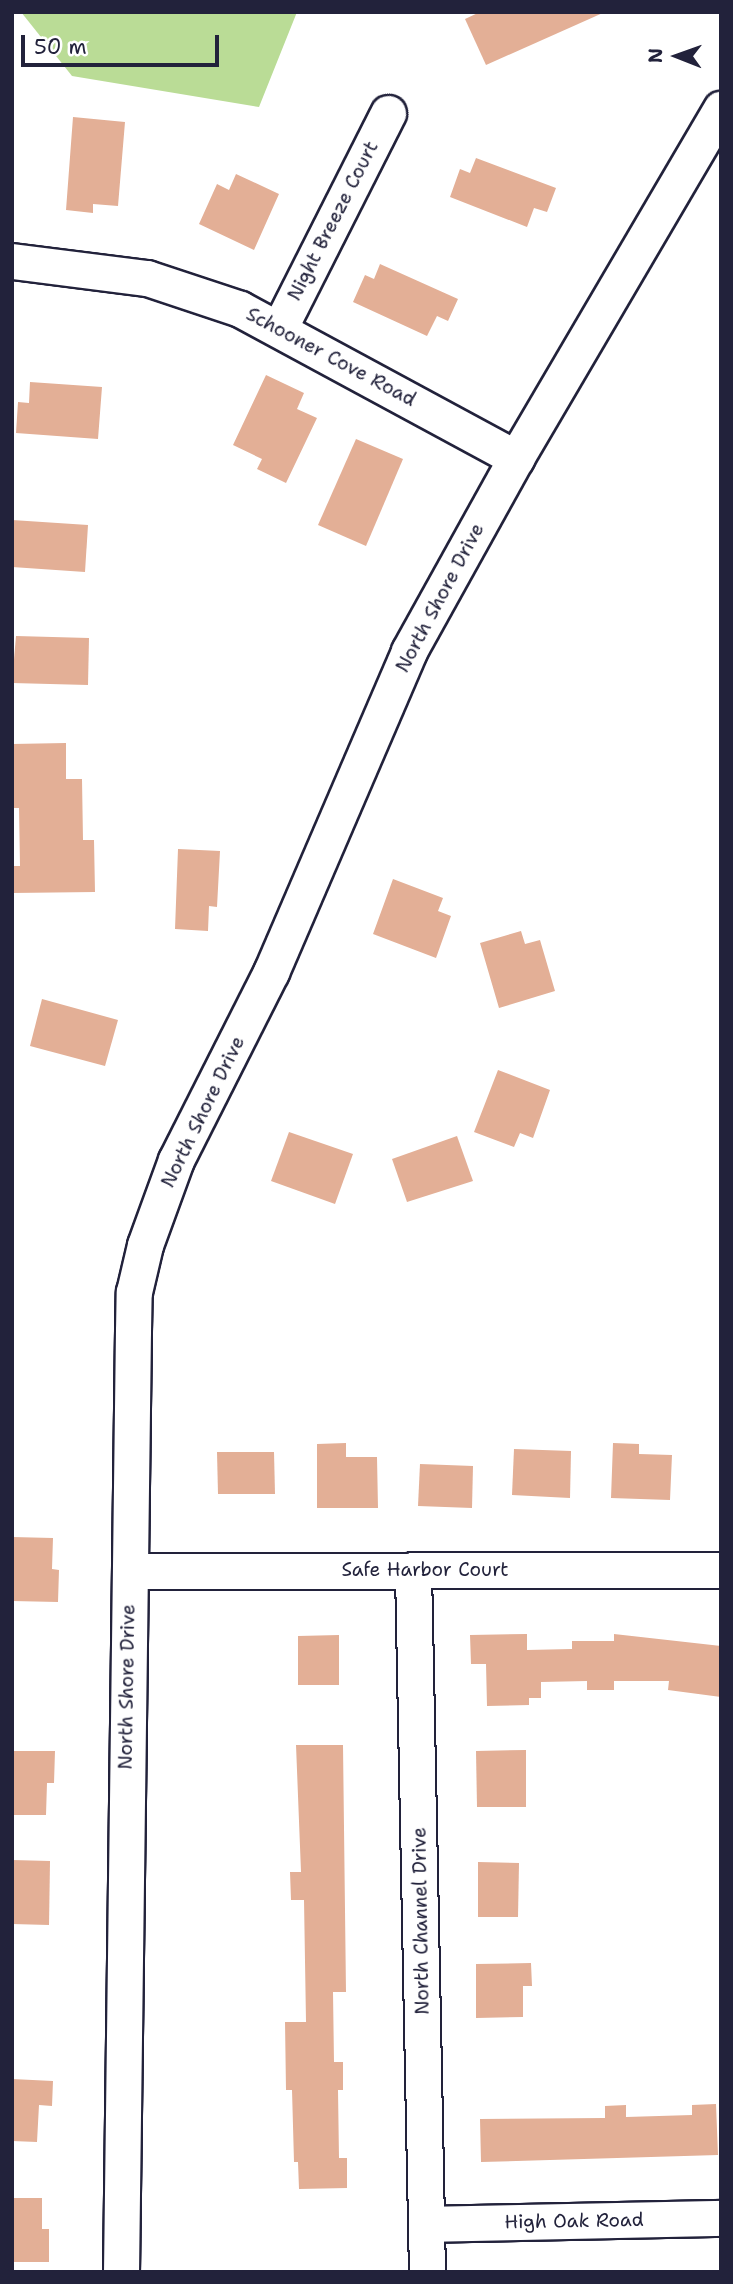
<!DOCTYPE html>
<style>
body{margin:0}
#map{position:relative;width:733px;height:2284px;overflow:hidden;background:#fff;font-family:"Shantell Sans",sans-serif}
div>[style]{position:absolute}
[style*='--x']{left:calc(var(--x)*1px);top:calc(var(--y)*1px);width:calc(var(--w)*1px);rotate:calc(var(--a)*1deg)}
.green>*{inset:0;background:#badc96}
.building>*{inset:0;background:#e3af96}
.roads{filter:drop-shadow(2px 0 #22223b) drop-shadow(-2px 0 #22223b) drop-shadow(0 2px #22223b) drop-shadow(0 -2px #22223b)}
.minor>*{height:35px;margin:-17.5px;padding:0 17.5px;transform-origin:17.5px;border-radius:17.5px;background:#fff}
span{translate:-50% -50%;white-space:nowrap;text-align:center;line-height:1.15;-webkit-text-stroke:5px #fff;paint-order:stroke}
.street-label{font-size:19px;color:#22223b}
.frame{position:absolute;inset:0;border:14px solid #22223b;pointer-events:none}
.north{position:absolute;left:642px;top:21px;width:70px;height:70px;-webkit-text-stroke:5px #fff;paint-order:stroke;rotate:271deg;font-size:19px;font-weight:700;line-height:28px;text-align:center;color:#22223b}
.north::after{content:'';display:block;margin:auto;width:24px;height:32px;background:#22223b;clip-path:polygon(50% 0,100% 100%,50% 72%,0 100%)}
.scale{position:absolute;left:21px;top:35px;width:198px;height:32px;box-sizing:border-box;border:4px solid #22223b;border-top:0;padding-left:9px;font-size:21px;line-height:24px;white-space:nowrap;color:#22223b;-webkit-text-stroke:5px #fff;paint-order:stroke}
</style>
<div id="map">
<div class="green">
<i style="clip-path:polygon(21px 12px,297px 12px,259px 107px,72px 76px)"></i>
</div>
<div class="building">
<i style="clip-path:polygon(480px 12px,605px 12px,486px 65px,465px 19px)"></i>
<i style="clip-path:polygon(73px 117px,125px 122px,118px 206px,93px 204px,93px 213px,66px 210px)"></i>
<i style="clip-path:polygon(476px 158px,556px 188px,547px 212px,534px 208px,527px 227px,450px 197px,460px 169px,470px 173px)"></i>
<i style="clip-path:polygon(236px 174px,279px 194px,254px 250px,199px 224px,217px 184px,229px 190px)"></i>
<i style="clip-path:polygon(380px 264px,458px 299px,448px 321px,437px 316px,427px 336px,353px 302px,365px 275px,374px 279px)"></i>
<i style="clip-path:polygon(266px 375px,304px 393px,297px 409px,317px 418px,286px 483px,257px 469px,262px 459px,233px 445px)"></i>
<i style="clip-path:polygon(30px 382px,102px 387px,98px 439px,16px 433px,18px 402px,29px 403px)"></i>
<i style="clip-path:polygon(356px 439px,403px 459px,366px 546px,318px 525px)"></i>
<i style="clip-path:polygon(12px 520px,88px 525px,85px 572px,12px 567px)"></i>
<i style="clip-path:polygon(16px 636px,89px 638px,88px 685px,12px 683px)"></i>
<i style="clip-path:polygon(66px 743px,66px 779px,82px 779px,83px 840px,94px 840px,95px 892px,12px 893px,12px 866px,20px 866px,19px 808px,12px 808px,12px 744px)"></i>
<i style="clip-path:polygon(178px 849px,220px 851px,217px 907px,209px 906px,208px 931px,175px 929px)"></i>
<i style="clip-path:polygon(393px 879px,443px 898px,438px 911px,451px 916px,436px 958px,373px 934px)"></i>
<i style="clip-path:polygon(521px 931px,525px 944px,540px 940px,555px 991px,499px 1008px,480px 943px)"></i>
<i style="clip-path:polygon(42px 999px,118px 1020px,105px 1066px,30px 1046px)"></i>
<i style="clip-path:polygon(498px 1070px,550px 1090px,533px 1138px,520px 1133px,514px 1147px,474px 1132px)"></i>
<i style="clip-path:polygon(289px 1132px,353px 1154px,335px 1204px,271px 1181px)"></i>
<i style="clip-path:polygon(457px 1136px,473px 1181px,407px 1202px,392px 1159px)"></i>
<i style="clip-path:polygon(346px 1443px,346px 1457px,377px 1457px,378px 1508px,317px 1508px,317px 1444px)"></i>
<i style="clip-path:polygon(613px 1443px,639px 1444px,639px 1454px,672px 1455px,670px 1500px,611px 1498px)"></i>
<i style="clip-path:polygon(514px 1449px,571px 1451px,570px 1498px,512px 1495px)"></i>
<i style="clip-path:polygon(217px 1452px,274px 1452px,275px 1494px,218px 1494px)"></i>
<i style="clip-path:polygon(420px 1464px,473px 1466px,472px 1508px,418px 1506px)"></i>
<i style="clip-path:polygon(12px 1537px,53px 1538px,52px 1569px,59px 1570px,58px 1602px,12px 1601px)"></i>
<i style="clip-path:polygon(527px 1634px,527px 1650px,572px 1649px,572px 1641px,614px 1641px,614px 1634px,721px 1646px,721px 1697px,668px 1690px,669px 1681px,614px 1681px,614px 1690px,587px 1690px,587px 1681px,541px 1682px,541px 1698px,529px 1698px,529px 1705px,487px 1706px,486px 1664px,471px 1664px,470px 1635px)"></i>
<i style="clip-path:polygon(339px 1635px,339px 1685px,298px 1685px,298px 1636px)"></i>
<i style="clip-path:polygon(296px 1745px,343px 1745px,346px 1992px,333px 1992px,334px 2062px,343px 2062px,343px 2090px,338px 2090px,339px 2158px,347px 2158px,347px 2188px,299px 2189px,298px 2162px,294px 2162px,292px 2090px,286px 2090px,285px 2022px,306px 2022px,304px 1900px,291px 1900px,290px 1872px,301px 1872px)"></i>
<i style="clip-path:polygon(526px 1750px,526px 1807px,477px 1807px,476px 1751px)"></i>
<i style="clip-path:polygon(12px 1751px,55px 1751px,54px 1783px,47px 1783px,46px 1815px,12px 1815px)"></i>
<i style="clip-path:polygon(12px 1860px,50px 1861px,49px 1925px,12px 1924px)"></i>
<i style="clip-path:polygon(478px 1862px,519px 1863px,518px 1917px,478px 1917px)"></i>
<i style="clip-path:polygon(531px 1963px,532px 1986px,523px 1986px,523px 2017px,476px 2018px,476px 1964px)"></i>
<i style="clip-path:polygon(12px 2079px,53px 2081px,52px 2106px,39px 2105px,37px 2142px,12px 2141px)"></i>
<i style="clip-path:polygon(716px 2104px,718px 2155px,481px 2162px,480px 2119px,605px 2118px,605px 2106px,626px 2105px,626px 2117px,692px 2115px,692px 2105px)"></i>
<i style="clip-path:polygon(12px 2198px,42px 2198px,42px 2229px,49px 2229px,49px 2262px,12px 2262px)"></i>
</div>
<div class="roads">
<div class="minor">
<i style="--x:12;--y:261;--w:136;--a:7.2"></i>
<i style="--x:147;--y:278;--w:98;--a:18.4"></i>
<i style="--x:240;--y:309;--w:314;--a:28.4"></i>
<i style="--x:279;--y:329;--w:242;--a:-63.2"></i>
<i style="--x:413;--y:1570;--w:702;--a:88.86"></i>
<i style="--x:130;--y:1571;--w:591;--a:-0.1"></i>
<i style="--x:428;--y:2224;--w:293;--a:-1.2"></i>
<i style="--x:121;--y:2272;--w:941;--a:-89.27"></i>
<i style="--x:133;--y:1331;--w:39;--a:-89"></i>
<i style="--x:134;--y:1292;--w:48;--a:-76.8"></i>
<i style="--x:145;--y:1245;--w:90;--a:-70"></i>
<i style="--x:176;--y:1160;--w:211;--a:-63.2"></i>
<i style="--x:271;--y:972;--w:349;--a:-66.7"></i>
<i style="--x:409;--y:651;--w:221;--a:-61"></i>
<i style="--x:516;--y:458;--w:405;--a:-59.6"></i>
</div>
</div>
<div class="street-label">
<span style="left:333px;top:221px;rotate:-63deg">Night Breeze Court</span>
<span style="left:331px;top:357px;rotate:28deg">Schooner Cove Road</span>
<span style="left:440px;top:598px;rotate:-62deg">North Shore Drive</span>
<span style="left:203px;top:1112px;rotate:-64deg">North Shore Drive</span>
<span style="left:425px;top:1570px">Safe Harbor Court</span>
<span style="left:127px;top:1687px;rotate:-89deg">North Shore Drive</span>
<span style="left:421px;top:1921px;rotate:-91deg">North Channel Drive</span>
<span style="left:574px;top:2221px;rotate:-1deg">High Oak Road</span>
</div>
<div class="frame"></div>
<div class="north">N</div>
<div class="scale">50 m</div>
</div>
